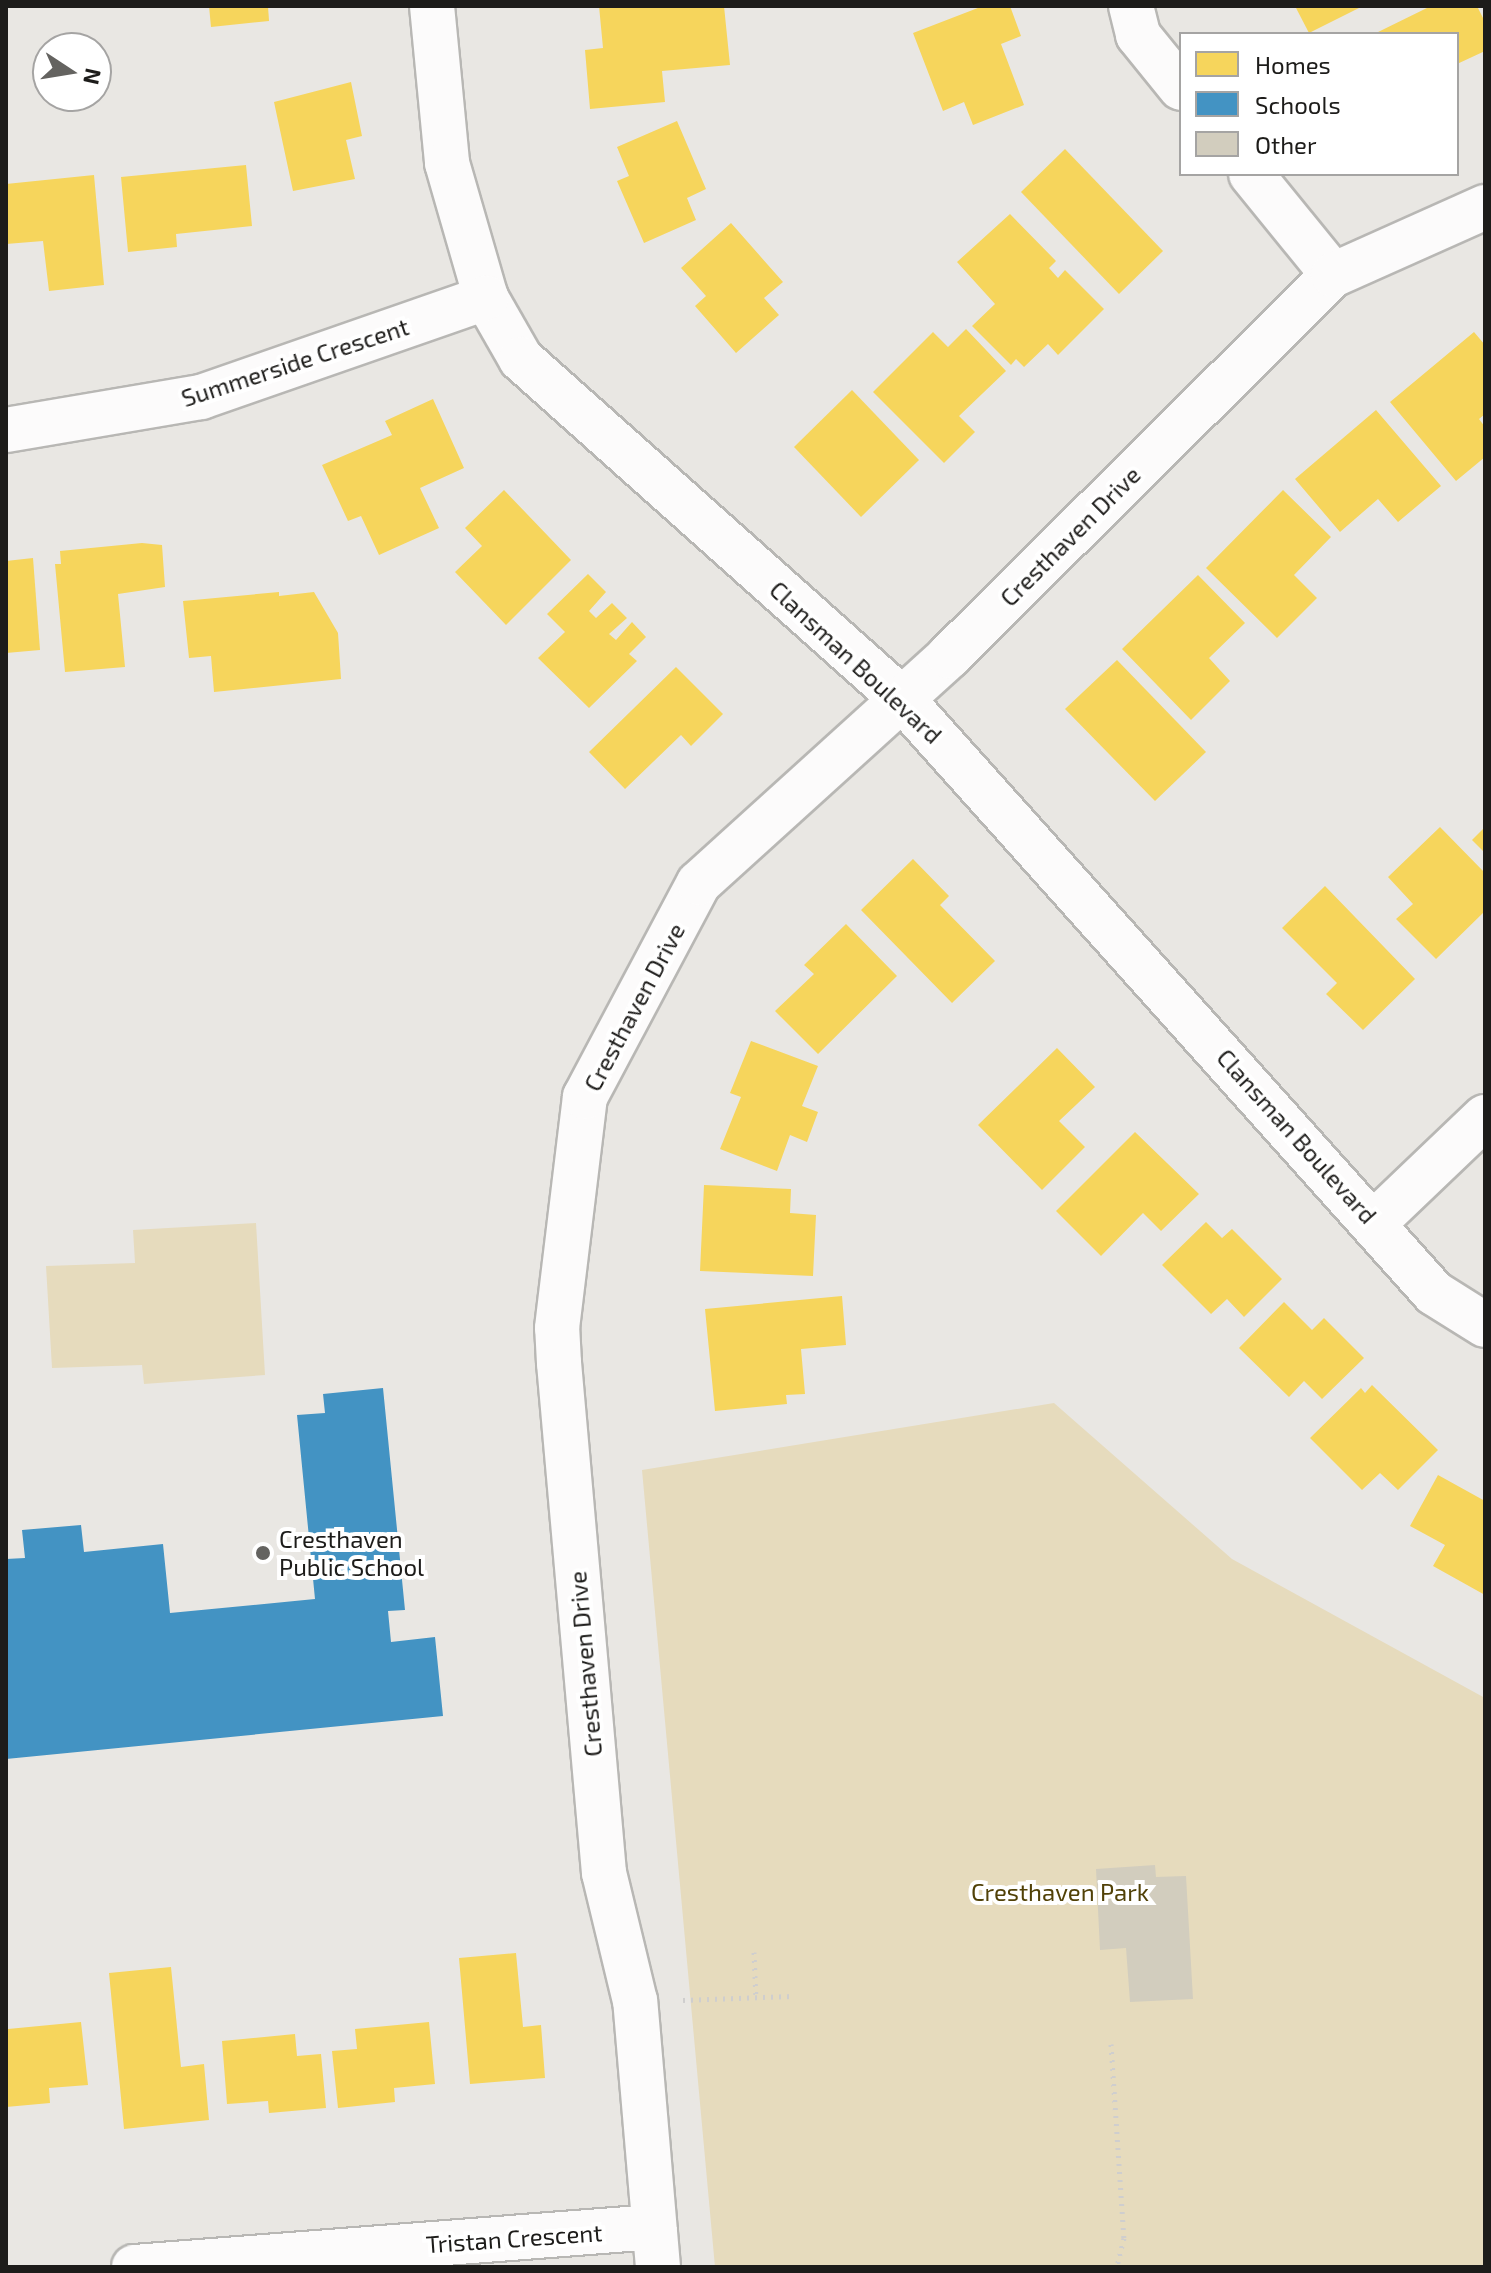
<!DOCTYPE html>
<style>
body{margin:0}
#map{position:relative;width:1491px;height:2273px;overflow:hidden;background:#e9e7e3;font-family:"Exo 2",sans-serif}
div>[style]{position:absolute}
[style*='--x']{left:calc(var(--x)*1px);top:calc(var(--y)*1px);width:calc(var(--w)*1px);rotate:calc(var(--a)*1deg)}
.green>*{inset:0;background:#e6dbbd}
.homes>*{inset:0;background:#f6d55c}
.schools>*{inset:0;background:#4393c3}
.building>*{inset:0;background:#d2cdbe}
.path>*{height:5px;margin-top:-2.5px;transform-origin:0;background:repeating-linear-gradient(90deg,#cfcece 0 2px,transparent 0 8px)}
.roads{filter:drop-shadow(2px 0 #b8b7b4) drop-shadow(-2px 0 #b8b7b4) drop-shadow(0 2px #b8b7b4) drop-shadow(0 -2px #b8b7b4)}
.minor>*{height:44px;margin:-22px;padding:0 22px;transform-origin:22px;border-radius:22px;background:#fcfbfb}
.dots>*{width:22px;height:22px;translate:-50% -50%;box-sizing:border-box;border:4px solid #fff;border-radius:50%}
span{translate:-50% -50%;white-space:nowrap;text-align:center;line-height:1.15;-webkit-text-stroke:8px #fff;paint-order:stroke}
.street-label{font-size:24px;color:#1d1c1a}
.poi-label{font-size:24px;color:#1d1c1a}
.left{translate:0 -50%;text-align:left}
.park-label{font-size:24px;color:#514107}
.frame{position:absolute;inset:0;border:8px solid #1d1c1a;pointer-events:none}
.legend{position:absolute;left:1179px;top:32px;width:280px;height:144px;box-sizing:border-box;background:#fff;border:2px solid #a5a4a3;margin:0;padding:10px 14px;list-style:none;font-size:24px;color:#1d1c1a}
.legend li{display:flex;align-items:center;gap:16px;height:40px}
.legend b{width:40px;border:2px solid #a5a4a3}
.north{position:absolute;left:32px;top:32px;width:80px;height:80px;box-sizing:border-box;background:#fff;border:2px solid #a5a4a3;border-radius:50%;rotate:102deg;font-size:22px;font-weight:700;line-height:32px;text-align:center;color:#1d1c1a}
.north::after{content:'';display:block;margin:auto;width:28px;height:36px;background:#646360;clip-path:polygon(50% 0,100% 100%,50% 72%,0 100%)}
</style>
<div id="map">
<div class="green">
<i style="clip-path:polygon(256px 1223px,265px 1375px,144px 1384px,142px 1365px,52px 1368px,46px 1266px,135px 1263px,133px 1230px)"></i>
<i style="clip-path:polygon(1054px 1403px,1232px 1559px,1485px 1698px,1485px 2267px,715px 2267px,642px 1470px)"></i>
</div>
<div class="homes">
<i style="clip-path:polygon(209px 6px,268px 6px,269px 21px,211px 27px)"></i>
<i style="clip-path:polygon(599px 6px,724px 6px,730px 65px,662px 71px,665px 102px,590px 109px,585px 50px,603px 48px)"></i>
<i style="clip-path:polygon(983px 6px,1010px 6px,1021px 36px,1001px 44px,1024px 105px,973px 125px,964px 102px,943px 111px,913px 33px)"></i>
<i style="clip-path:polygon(1295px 6px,1363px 6px,1309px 33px)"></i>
<i style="clip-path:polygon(1431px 6px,1477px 6px,1485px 22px,1485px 51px,1457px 64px,1457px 34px,1374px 34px)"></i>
<i style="clip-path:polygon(351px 82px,362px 136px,346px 140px,355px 179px,293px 191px,274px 102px)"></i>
<i style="clip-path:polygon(677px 121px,706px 189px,687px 198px,696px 220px,644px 243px,617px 181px,629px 176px,617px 147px)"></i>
<i style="clip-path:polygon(1065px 149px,1163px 251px,1119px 294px,1021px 192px)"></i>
<i style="clip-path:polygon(246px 165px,252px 226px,176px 234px,177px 247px,128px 252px,121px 177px)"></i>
<i style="clip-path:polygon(94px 175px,104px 285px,49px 291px,43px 241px,6px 244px,6px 184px)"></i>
<i style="clip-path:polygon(1010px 214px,1056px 261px,1049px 268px,1058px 278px,1065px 270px,1104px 309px,1058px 355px,1048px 344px,1024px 367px,1016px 359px,1011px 365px,972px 326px,995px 304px,957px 262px)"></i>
<i style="clip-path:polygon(731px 223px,783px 282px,764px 298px,779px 315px,736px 353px,695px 306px,706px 296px,681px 268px)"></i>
<i style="clip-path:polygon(966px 329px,1006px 371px,959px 416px,975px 432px,944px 463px,873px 392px,933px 332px,948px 347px)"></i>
<i style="clip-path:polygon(1474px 332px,1485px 345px,1485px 414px,1479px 419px,1485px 427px,1485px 457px,1456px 481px,1390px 402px)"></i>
<i style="clip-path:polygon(852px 390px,919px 460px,861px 517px,794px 447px)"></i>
<i style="clip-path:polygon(433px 399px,464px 468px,420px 488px,439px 528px,379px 555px,361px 516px,348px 521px,322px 465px,392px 435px,385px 421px)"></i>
<i style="clip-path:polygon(1376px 410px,1441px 486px,1398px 522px,1378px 499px,1340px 532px,1295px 479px)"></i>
<i style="clip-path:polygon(504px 490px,571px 560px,506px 625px,455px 572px,482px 546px,465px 528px)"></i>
<i style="clip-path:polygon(1283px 490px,1331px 537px,1294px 575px,1317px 598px,1277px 638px,1206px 568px)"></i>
<i style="clip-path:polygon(142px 543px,162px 545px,165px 587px,118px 594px,125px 667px,65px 672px,55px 564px,61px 564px,60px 551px)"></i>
<i style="clip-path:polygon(33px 558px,40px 650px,6px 653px,6px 561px)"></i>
<i style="clip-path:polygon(588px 574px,606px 592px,589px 611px,596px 618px,612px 603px,627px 618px,609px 634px,616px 640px,632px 622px,646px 637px,629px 654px,637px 661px,589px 708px,538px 658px,565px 632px,547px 614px)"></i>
<i style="clip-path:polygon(1198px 575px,1245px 623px,1209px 658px,1230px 681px,1191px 720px,1122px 649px)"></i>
<i style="clip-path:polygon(279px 592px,279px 596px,314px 592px,338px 633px,341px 679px,214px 692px,211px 656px,189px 658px,183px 601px)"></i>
<i style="clip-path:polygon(1117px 660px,1206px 752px,1155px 801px,1065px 709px)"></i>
<i style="clip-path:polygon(676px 667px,723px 714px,691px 746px,681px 735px,625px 789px,589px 752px)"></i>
<i style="clip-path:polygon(1440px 827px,1485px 873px,1485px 911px,1436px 959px,1396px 919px,1413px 904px,1388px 877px)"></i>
<i style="clip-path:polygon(1485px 827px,1485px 853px,1472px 840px)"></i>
<i style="clip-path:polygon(913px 859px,949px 896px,940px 905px,995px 961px,952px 1003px,861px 910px)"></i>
<i style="clip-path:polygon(1325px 886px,1415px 979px,1363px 1030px,1326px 994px,1337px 983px,1282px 928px)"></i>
<i style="clip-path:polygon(846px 924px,897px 976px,818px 1054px,775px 1011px,814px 974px,804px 965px)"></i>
<i style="clip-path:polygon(751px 1041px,818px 1066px,802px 1106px,818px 1112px,807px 1142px,790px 1135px,777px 1171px,720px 1149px,741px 1097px,730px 1093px)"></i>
<i style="clip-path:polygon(1057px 1048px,1095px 1087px,1059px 1121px,1085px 1147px,1042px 1190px,978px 1125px)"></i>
<i style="clip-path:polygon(1135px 1132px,1199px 1194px,1161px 1231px,1143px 1213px,1101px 1256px,1056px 1211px)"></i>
<i style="clip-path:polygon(704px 1185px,791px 1189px,790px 1213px,816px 1215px,813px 1276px,700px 1271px)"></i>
<i style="clip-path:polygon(1206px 1222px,1222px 1238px,1232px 1229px,1282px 1279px,1244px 1317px,1227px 1299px,1211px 1314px,1162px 1265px)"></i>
<i style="clip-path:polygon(842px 1296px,846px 1345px,801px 1349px,805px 1394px,786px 1395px,787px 1404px,715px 1411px,705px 1309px)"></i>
<i style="clip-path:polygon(1284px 1302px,1312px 1330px,1324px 1318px,1364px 1358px,1322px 1399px,1304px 1381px,1289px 1397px,1239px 1348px)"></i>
<i style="clip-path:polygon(1372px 1385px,1438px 1450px,1398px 1490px,1380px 1473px,1362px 1490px,1310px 1438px,1361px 1388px,1365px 1393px)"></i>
<i style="clip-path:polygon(1438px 1475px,1485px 1501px,1485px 1595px,1433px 1566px,1445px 1545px,1410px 1526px)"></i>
<i style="clip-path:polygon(516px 1953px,523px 2027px,541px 2025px,545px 2078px,470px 2084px,459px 1958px)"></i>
<i style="clip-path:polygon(171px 1967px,181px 2067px,204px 2064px,209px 2120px,124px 2129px,109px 1973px)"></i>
<i style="clip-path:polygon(81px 2022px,88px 2085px,49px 2088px,50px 2103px,6px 2107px,8px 2029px)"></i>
<i style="clip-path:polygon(429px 2022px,435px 2084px,394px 2088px,395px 2102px,338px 2108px,332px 2051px,357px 2049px,355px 2029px)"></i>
<i style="clip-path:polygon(295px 2034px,297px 2056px,321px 2054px,326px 2108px,269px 2113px,268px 2101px,227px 2104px,222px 2041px)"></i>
</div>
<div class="schools">
<i style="clip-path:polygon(383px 1388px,405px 1610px,388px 1611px,391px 1642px,435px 1637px,443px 1716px,6px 1759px,6px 1559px,25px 1558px,22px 1530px,81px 1525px,84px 1552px,163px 1544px,170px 1613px,315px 1599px,297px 1415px,325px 1413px,323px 1394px)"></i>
</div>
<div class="building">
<i style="clip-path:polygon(1155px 1865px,1156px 1877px,1186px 1876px,1193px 1999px,1130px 2002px,1126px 1948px,1100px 1950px,1096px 1869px)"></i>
</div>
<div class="path">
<i style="--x:754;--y:1952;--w:47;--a:87.6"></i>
<i style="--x:683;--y:2000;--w:111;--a:-2.1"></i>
<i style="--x:1111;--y:2044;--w:194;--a:86.2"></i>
<i style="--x:1124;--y:2238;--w:30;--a:104"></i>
</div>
<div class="roads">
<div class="minor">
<i style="--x:432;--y:6;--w:158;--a:84.5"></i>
<i style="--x:447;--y:163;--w:141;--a:73.9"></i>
<i style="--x:486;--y:298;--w:70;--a:60.2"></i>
<i style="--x:521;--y:359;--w:511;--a:41.75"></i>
<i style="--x:902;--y:699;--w:797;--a:48.15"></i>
<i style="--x:1434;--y:1293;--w:60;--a:32.1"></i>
<i style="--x:1131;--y:6;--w:30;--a:76"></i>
<i style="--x:1138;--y:35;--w:68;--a:50.9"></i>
<i style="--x:1251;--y:174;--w:130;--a:50.9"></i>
<i style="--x:6;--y:430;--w:198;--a:-9.6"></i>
<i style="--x:201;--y:397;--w:302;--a:-19.2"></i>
<i style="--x:1375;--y:1222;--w:152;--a:-43.7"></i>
<i style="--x:134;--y:2267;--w:522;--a:-4.4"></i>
<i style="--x:658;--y:2267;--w:267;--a:-94.9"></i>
<i style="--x:635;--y:2001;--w:132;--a:-103.6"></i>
<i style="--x:604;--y:1873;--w:512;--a:-95.04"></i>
<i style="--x:559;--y:1363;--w:35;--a:-93"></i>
<i style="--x:557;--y:1328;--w:233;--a:-83.1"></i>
<i style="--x:585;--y:1097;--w:242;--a:-62"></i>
<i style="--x:699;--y:883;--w:338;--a:-42.2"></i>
<i style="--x:949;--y:656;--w:541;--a:-44.78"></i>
<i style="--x:1333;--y:275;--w:167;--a:-24.1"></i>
</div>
</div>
<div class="dots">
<i style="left:263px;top:1553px;background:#646360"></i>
</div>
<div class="street-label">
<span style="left:295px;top:362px;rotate:-18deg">Summerside Crescent</span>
<span style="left:1070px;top:536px;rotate:-45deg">Cresthaven Drive</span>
<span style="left:856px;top:662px;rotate:43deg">Clansman Boulevard</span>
<span style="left:634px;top:1007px;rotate:-62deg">Cresthaven Drive</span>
<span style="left:1297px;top:1136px;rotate:48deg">Clansman Boulevard</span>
<span style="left:585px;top:1664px;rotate:-95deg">Cresthaven Drive</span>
<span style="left:514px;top:2238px;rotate:-4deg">Tristan Crescent</span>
</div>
<div class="poi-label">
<span class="left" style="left:279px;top:1553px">Cresthaven<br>Public School</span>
</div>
<div class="park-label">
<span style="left:1060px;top:1892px">Cresthaven Park</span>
</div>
<div class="frame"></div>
<ul class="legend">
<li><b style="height:22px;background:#f6d55c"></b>Homes</li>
<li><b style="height:22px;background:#4393c3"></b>Schools</li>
<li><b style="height:22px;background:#d2cdbe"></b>Other</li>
</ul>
<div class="north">N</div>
</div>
